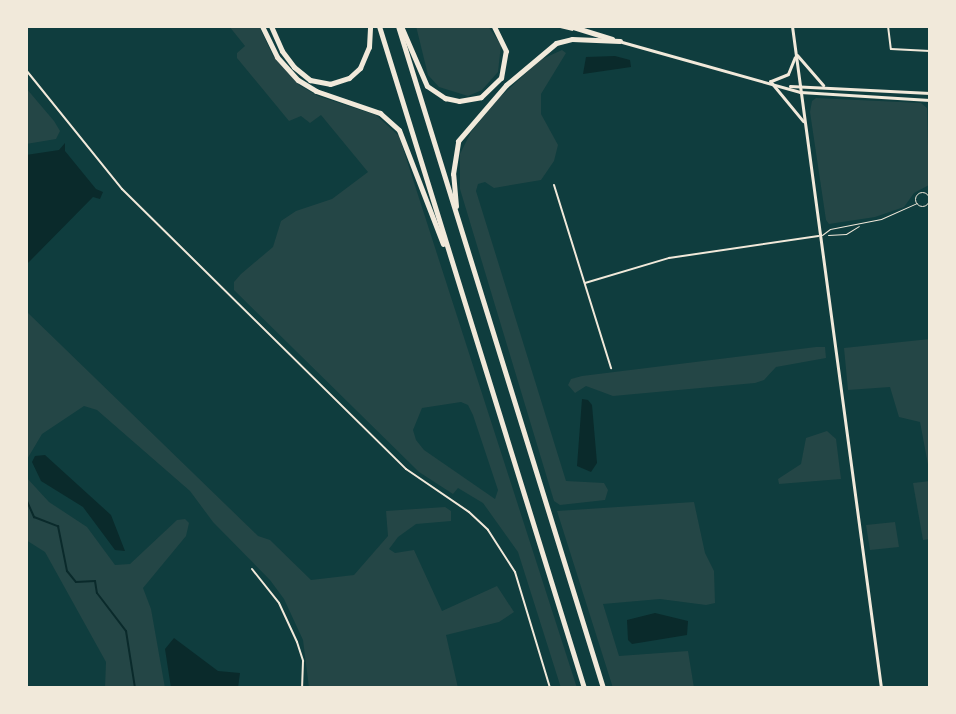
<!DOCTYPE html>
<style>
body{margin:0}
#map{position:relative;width:956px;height:714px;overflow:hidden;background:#0f3d3e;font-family:Jost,sans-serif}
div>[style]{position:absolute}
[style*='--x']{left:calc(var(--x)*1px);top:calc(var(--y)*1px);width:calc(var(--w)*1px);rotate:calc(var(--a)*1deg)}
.green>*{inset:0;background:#244646}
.water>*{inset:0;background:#0a2a2b}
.stream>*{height:2px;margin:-1px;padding:0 1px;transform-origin:1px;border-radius:1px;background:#0a2a2b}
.service>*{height:1px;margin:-0.5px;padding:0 0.5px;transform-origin:0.5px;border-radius:0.5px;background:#f1e9da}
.service>.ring{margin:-0.5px;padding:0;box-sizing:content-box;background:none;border:1px solid #f1e9da;border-radius:50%}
.minor>*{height:2px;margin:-1px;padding:0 1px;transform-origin:1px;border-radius:1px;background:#f1e9da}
.tertiary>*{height:3px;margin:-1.5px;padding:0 1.5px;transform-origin:1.5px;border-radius:1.5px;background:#f1e9da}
.motorway>*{height:5px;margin:-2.5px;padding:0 2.5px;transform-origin:2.5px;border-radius:2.5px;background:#f1e9da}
span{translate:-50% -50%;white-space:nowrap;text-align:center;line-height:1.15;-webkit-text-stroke:8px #f1e9da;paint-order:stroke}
.frame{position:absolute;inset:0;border:28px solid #f1e9da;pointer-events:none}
</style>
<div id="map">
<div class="green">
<i style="clip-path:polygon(evenodd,229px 26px,259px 26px,273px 56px,299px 85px,318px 96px,376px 115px,399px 136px,577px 688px,561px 688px,518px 552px,483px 503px,458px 488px,453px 494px,419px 472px,234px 290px,234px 282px,241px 274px,273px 247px,281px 221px,296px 211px,332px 199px,368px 172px,321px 115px,310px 123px,301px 116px,289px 121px,237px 58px,237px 53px,245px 46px,229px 26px,461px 402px,468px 405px,473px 415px,498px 490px,495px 499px,424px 450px,416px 440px,413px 430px,422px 408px,461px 402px)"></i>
<i style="clip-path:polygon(416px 26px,488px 26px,501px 45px,498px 72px,482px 90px,468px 96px,439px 87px,428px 75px)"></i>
<i style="clip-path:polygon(562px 50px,566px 53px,541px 94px,541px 114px,558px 145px,554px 161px,541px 180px,494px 188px,485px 182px,478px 184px,476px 191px,566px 481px,604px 483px,608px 490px,605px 500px,560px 505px,554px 501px,460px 189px,460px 154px,471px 132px,498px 99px,540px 60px)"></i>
<i style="clip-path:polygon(26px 88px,54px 121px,60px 131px,56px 139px,26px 144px)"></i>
<i style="clip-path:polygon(816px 98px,921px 103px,927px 108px,929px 185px,914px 193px,904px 207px,875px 217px,829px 224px,826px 220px,810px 112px,812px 101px)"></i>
<i style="clip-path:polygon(26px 311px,258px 536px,270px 540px,311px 580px,354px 575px,388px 536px,386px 511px,445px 507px,451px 511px,451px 521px,416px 524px,398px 537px,389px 549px,395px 553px,414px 550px,442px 611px,497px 586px,514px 612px,499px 622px,446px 635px,458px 688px,309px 688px,303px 640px,284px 599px,270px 580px,213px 522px,190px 491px,97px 410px,84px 406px,42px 434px,26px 461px)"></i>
<i style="clip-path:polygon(930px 339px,930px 470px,929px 470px,920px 422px,899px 417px,890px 387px,848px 390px,844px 348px)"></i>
<i style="clip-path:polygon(816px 347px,825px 347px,826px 358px,776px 367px,764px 380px,755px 383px,613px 396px,586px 386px,575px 393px,568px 385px,571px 379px,582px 376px)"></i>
<i style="clip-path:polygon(827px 431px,836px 439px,841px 479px,779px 484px,778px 479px,801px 464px,806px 438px)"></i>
<i style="clip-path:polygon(26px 477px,49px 502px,87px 527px,115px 565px,130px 564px,177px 520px,185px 519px,189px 523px,186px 536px,143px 588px,151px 609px,165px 688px,105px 688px,106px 662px,45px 552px,26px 540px)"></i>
<i style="clip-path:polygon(930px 481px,930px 539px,923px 540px,913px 483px)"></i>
<i style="clip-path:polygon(694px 502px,705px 553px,714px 571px,715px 603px,706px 605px,660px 599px,603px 604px,619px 656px,688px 651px,694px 688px,613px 688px,557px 511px)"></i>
<i style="clip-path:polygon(895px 522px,899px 547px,870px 550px,866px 525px)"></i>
</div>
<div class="water">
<i style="clip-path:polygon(615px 56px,630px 60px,631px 67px,583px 74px,586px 57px)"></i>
<i style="clip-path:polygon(65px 143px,65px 151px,96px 189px,103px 192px,100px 199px,93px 197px,26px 265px,26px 155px,59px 150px)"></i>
<i style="clip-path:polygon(582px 399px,588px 400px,592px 405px,597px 463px,591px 472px,577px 466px)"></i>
<i style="clip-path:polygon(45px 455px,111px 515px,125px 551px,115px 550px,83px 507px,41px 481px,32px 462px,35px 456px)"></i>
<i style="clip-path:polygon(655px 613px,688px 621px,687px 635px,632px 644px,628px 640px,627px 620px)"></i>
<i style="clip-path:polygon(174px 638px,218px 671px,240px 673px,238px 688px,171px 688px,165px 649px)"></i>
</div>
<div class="stream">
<i style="--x:26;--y:499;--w:20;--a:66"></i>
<i style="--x:34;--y:517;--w:26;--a:21"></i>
<i style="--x:58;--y:526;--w:46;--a:78.7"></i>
<i style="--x:67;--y:571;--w:14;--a:51"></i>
<i style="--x:76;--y:582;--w:19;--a:-3"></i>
<i style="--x:95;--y:581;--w:12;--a:81"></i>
<i style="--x:97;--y:593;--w:48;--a:52.7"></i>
<i style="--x:126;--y:631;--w:58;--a:81"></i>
</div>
<div class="service">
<i class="ring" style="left:915px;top:192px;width:13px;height:13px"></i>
<i style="--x:822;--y:235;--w:10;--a:-37"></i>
<i style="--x:830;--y:229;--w:52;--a:-11.1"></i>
<i style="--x:881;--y:219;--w:39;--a:-24"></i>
<i style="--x:828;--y:235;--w:18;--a:-3"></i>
<i style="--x:846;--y:234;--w:15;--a:-32"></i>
</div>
<div class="minor">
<i style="--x:888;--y:26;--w:23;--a:83"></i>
<i style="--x:891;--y:49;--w:39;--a:3"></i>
<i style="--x:26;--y:70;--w:153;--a:51.1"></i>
<i style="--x:122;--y:189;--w:399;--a:44.6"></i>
<i style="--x:406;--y:469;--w:76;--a:34.3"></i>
<i style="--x:469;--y:512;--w:26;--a:43"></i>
<i style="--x:488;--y:530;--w:50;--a:57.3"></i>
<i style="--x:515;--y:572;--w:121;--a:73.2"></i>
<i style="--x:554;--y:185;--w:192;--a:72.7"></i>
<i style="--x:585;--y:283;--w:88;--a:-16.6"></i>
<i style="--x:669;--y:258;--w:151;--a:-8.4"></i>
<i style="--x:252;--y:569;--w:43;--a:51.5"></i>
<i style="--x:279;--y:603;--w:43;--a:65.2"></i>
<i style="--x:297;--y:642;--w:20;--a:72"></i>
<i style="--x:303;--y:661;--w:27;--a:92"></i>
</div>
<div class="tertiary">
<i style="--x:560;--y:26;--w:12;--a:14"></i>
<i style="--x:792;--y:26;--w:668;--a:82.34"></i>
<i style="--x:622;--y:42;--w:185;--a:15.7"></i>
<i style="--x:800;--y:92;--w:130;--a:3.5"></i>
<i style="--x:797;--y:55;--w:40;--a:49"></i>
<i style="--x:770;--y:81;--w:52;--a:50.5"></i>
<i style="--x:771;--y:81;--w:18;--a:-22"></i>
<i style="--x:788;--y:74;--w:18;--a:-68"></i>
<i style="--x:790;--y:86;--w:140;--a:2.9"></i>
</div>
<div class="motorway">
<i style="--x:262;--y:26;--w:34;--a:64"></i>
<i style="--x:277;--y:57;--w:31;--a:48"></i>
<i style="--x:298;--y:80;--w:21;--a:31"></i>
<i style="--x:316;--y:91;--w:68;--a:19"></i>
<i style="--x:380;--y:113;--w:25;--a:42"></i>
<i style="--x:399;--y:130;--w:122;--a:68.9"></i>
<i style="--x:271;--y:26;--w:27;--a:66"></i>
<i style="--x:282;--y:51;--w:20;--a:53"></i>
<i style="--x:294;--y:67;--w:21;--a:39"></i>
<i style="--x:310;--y:80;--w:20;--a:11"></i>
<i style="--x:330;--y:84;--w:20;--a:-18"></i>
<i style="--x:349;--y:78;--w:15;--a:-42"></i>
<i style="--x:360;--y:68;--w:23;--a:-67"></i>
<i style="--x:369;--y:47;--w:21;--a:-87"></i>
<i style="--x:379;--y:26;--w:693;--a:72.79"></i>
<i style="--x:398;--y:26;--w:693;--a:72.79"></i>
<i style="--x:401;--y:26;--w:65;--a:66.6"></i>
<i style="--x:427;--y:86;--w:22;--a:34"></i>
<i style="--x:445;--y:98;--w:14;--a:12"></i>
<i style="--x:459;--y:101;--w:22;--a:-10"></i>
<i style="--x:481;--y:97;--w:28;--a:-44"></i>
<i style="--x:501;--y:78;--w:27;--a:-80"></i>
<i style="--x:506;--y:51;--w:28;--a:-116"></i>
<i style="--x:570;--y:26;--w:44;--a:17.2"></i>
<i style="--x:456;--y:206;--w:32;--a:-95"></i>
<i style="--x:453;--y:174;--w:33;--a:-81"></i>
<i style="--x:458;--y:141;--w:74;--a:-49.4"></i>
<i style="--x:506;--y:85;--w:65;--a:-40"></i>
<i style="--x:556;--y:43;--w:16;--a:-14"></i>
<i style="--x:572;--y:39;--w:48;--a:2.4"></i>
</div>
<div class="frame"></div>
</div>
